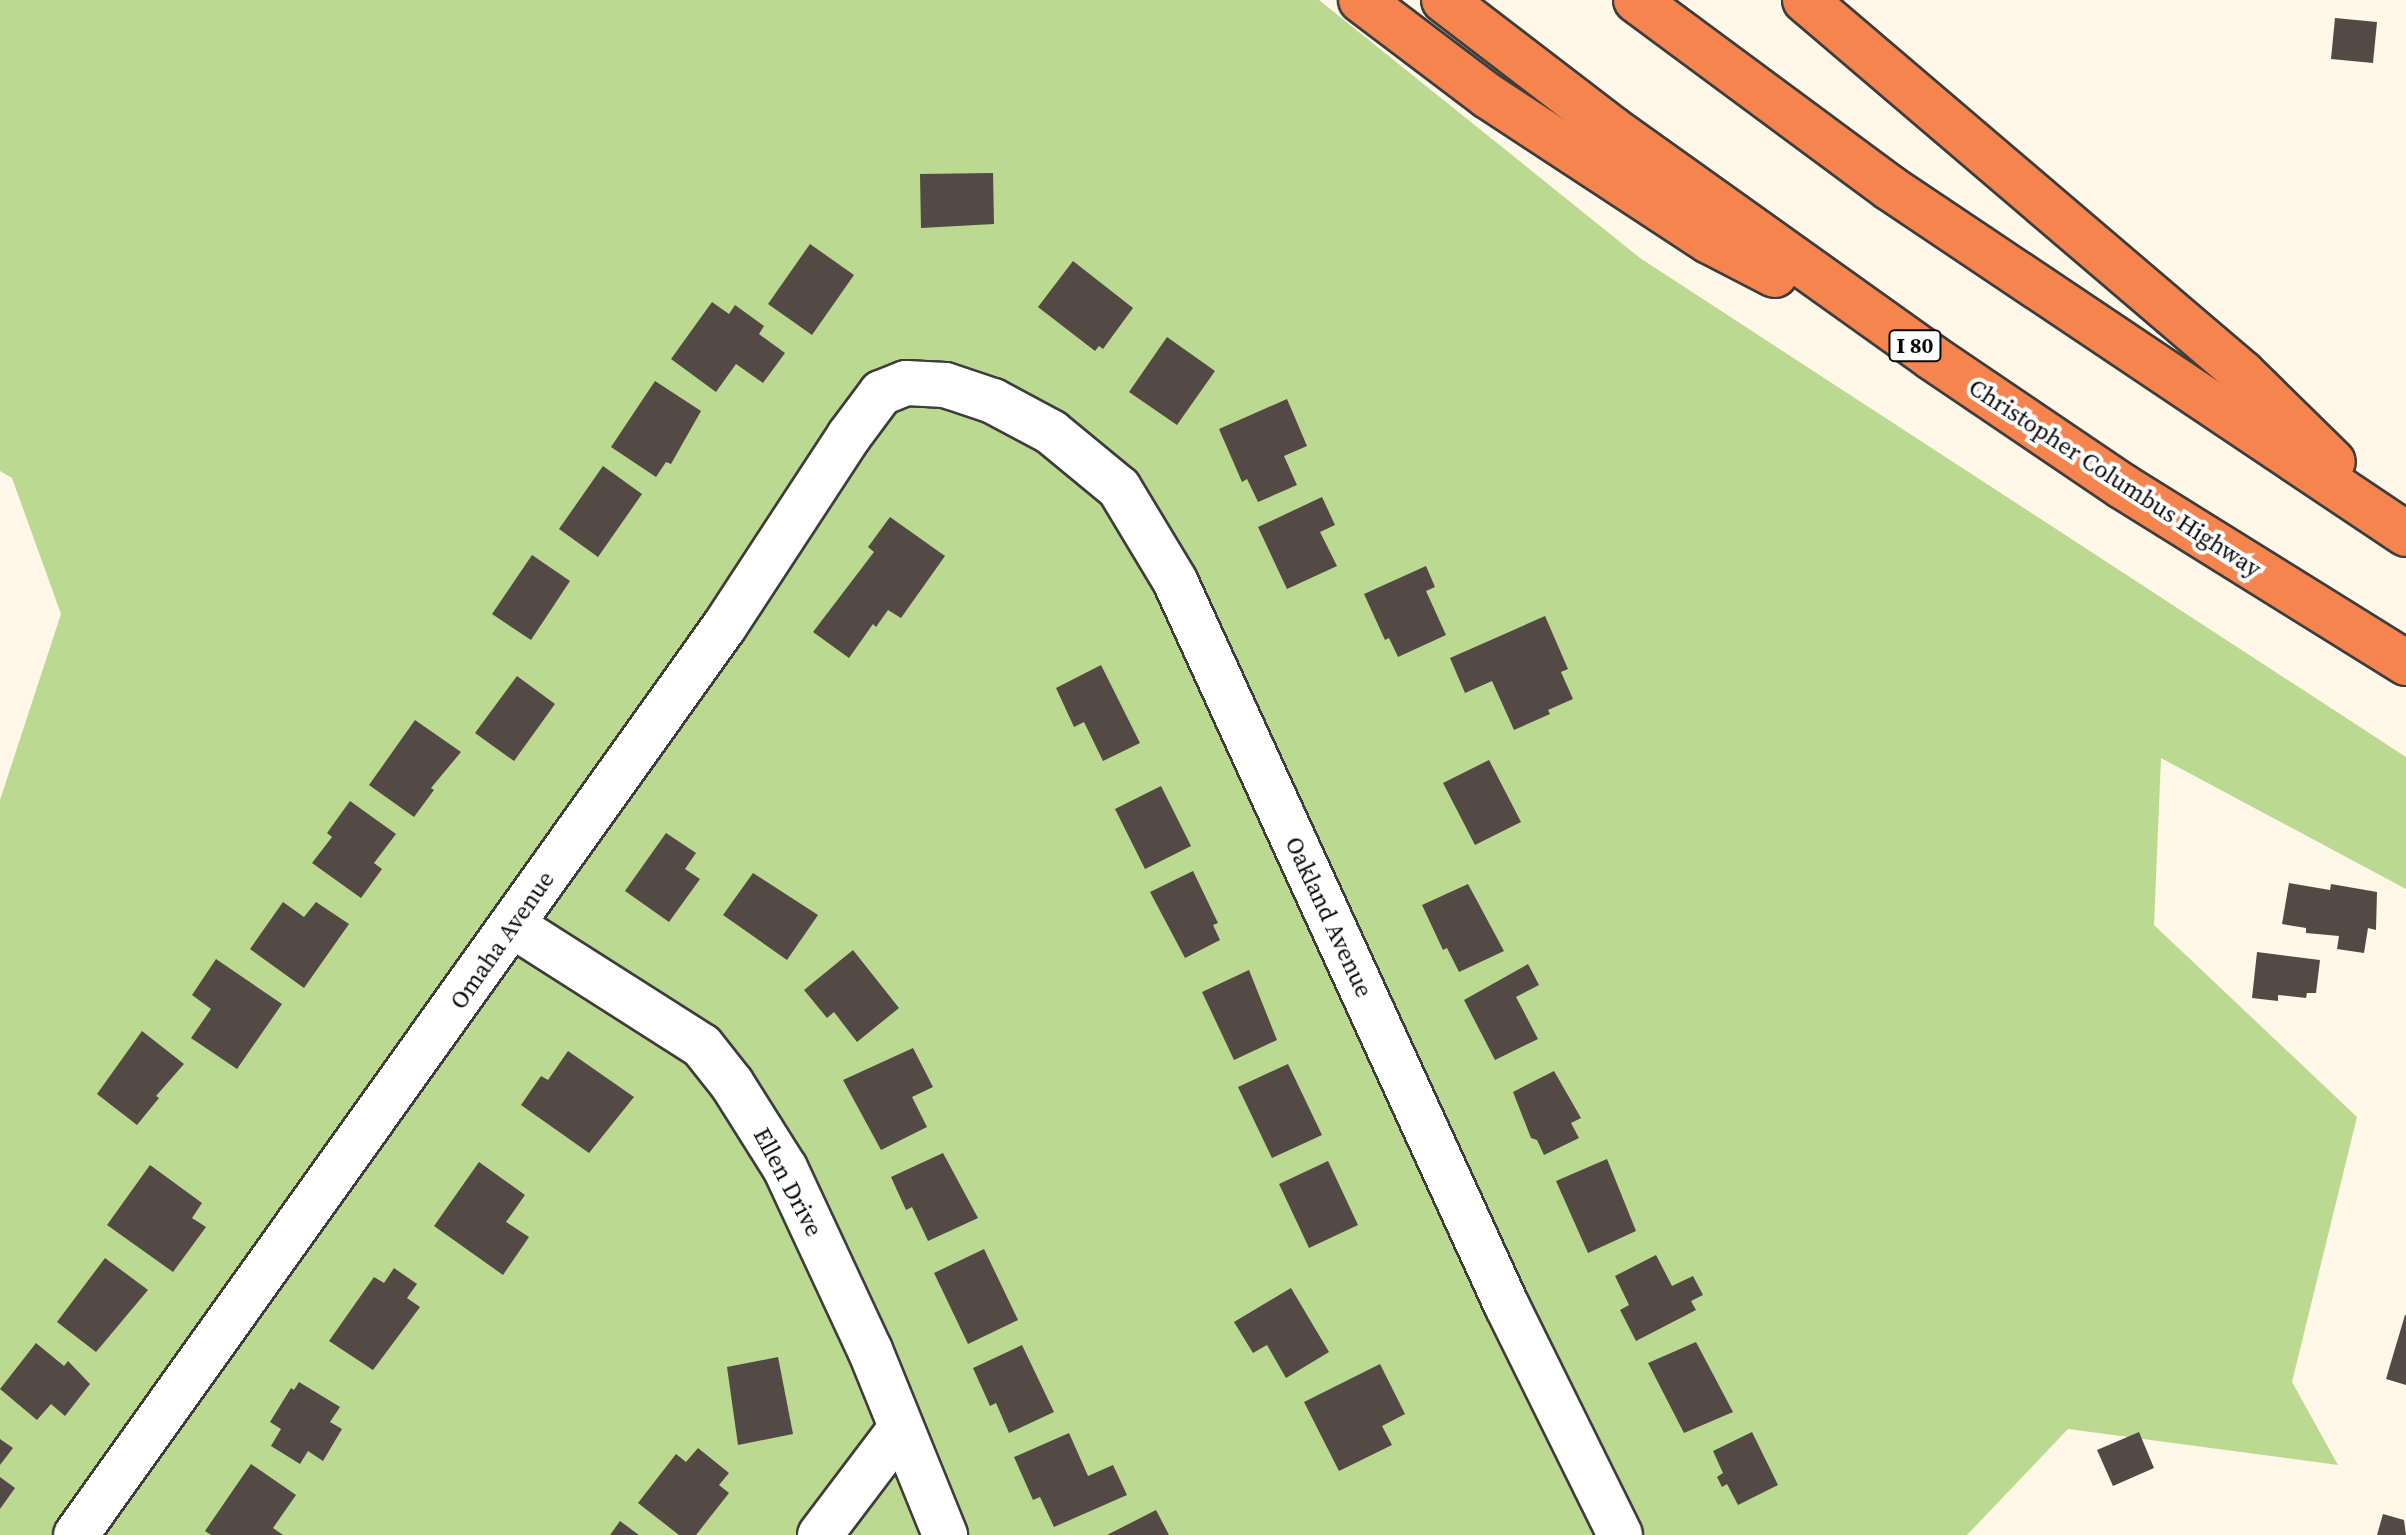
<!DOCTYPE html>
<style>
body{margin:0}
#map{position:relative;width:2406px;height:1535px;overflow:hidden;background:#fff7e7;font-family:"Source Serif 4",serif}
div>[style]{position:absolute}
[style*='--x']{left:calc(var(--x)*1px);top:calc(var(--y)*1px);width:calc(var(--w)*1px);rotate:calc(var(--a)*1deg)}
.forest>*{inset:0;background:#bbd991}
.building>*{inset:0;background:#534a46}
.roads{filter:drop-shadow(2px 0 #3d3d3d) drop-shadow(-2px 0 #3d3d3d) drop-shadow(0 2px #3d3d3d) drop-shadow(0 -2px #3d3d3d)}
.street>*{height:44px;margin:-22px;padding:0 22px;transform-origin:22px;border-radius:22px;background:#fff}
.highway>*{height:44px;margin:-22px;padding:0 22px;transform-origin:22px;border-radius:22px;background:#f6844e}
span{translate:-50% -50%;white-space:nowrap;text-align:center;line-height:1.15;-webkit-text-stroke:8px #fff;paint-order:stroke}
.shield-label span{padding:2px 6px;background:#fff;border:2px solid;border-radius:6px;-webkit-text-stroke-width:0}
.shield-label{font-size:22px;color:#0a0a0a;font-weight:700}
.street-label{font-size:24px;color:#0a0a0a}
</style>
<div id="map">
<div class="forest">
<i style="clip-path:polygon(0 0,1319px 0,1640px 258px,2406px 757px,2406px 889px,2161px 758px,2154px 925px,2357px 1117px,2292px 1382px,2338px 1465px,2068px 1429px,1967px 1535px,0 1535px,0 800px,61px 614px,12px 478px,0 471px)"></i>
</div>
<div class="building">
<i style="clip-path:polygon(2335px 18px,2377px 22px,2373px 63px,2331px 59px)"></i>
<i style="clip-path:polygon(993px 173px,994px 224px,921px 228px,920px 174px)"></i>
<i style="clip-path:polygon(810px 244px,854px 275px,812px 335px,768px 304px)"></i>
<i style="clip-path:polygon(1073px 261px,1133px 308px,1103px 349px,1099px 346px,1095px 351px,1038px 307px)"></i>
<i style="clip-path:polygon(712px 302px,729px 314px,735px 305px,764px 326px,759px 334px,785px 353px,763px 383px,736px 364px,716px 392px,671px 359px)"></i>
<i style="clip-path:polygon(1167px 337px,1215px 371px,1177px 425px,1129px 392px)"></i>
<i style="clip-path:polygon(655px 381px,701px 411px,671px 464px,666px 462px,656px 477px,611px 447px)"></i>
<i style="clip-path:polygon(1287px 399px,1307px 446px,1284px 456px,1297px 485px,1258px 502px,1247px 479px,1242px 482px,1219px 429px)"></i>
<i style="clip-path:polygon(603px 466px,642px 494px,598px 557px,559px 529px)"></i>
<i style="clip-path:polygon(1322px 497px,1335px 525px,1320px 532px,1337px 566px,1287px 589px,1258px 527px)"></i>
<i style="clip-path:polygon(890px 517px,945px 556px,901px 618px,888px 610px,876px 627px,873px 624px,849px 658px,813px 632px,874px 552px,868px 547px)"></i>
<i style="clip-path:polygon(532px 555px,570px 581px,531px 640px,492px 614px)"></i>
<i style="clip-path:polygon(1426px 566px,1435px 587px,1426px 591px,1446px 635px,1398px 657px,1389px 638px,1385px 640px,1364px 594px)"></i>
<i style="clip-path:polygon(1545px 616px,1568px 669px,1561px 672px,1573px 699px,1548px 710px,1550px 714px,1514px 730px,1492px 681px,1465px 693px,1450px 658px)"></i>
<i style="clip-path:polygon(1101px 665px,1140px 743px,1103px 761px,1084px 722px,1074px 727px,1056px 688px)"></i>
<i style="clip-path:polygon(517px 676px,555px 704px,514px 761px,475px 733px)"></i>
<i style="clip-path:polygon(415px 720px,461px 752px,431px 788px,434px 790px,414px 817px,369px 785px)"></i>
<i style="clip-path:polygon(1489px 760px,1521px 822px,1475px 845px,1443px 783px)"></i>
<i style="clip-path:polygon(1161px 786px,1191px 846px,1145px 869px,1115px 809px)"></i>
<i style="clip-path:polygon(350px 801px,396px 834px,374px 863px,382px 869px,361px 898px,312px 863px,332px 837px,327px 833px)"></i>
<i style="clip-path:polygon(666px 833px,696px 853px,685px 869px,700px 879px,669px 922px,625px 891px)"></i>
<i style="clip-path:polygon(1193px 871px,1218px 923px,1213px 925px,1220px 940px,1185px 958px,1150px 892px)"></i>
<i style="clip-path:polygon(753px 873px,818px 915px,787px 960px,723px 915px)"></i>
<i style="clip-path:polygon(2289px 883px,2330px 890px,2331px 884px,2377px 892px,2376px 930px,2368px 928px,2364px 953px,2337px 949px,2339px 936px,2306px 933px,2306px 928px,2282px 924px)"></i>
<i style="clip-path:polygon(1468px 884px,1504px 951px,1459px 972px,1447px 948px,1443px 950px,1422px 905px)"></i>
<i style="clip-path:polygon(283px 902px,304px 917px,316px 902px,349px 924px,304px 988px,250px 949px)"></i>
<i style="clip-path:polygon(853px 950px,899px 1008px,857px 1042px,834px 1012px,827px 1018px,804px 990px)"></i>
<i style="clip-path:polygon(2257px 952px,2320px 960px,2316px 993px,2307px 993px,2306px 998px,2278px 995px,2278px 1001px,2252px 998px)"></i>
<i style="clip-path:polygon(216px 959px,282px 1004px,237px 1069px,191px 1038px,211px 1009px,192px 995px)"></i>
<i style="clip-path:polygon(1528px 964px,1539px 985px,1516px 997px,1538px 1039px,1495px 1060px,1464px 1000px)"></i>
<i style="clip-path:polygon(1249px 970px,1277px 1040px,1234px 1060px,1202px 992px)"></i>
<i style="clip-path:polygon(142px 1031px,184px 1064px,156px 1096px,159px 1098px,137px 1125px,97px 1094px)"></i>
<i style="clip-path:polygon(913px 1048px,933px 1087px,912px 1097px,927px 1127px,881px 1150px,843px 1080px)"></i>
<i style="clip-path:polygon(568px 1051px,634px 1097px,589px 1153px,521px 1105px,541px 1076px,548px 1080px)"></i>
<i style="clip-path:polygon(1288px 1064px,1322px 1135px,1272px 1158px,1238px 1087px)"></i>
<i style="clip-path:polygon(1554px 1071px,1581px 1118px,1571px 1123px,1579px 1138px,1544px 1155px,1537px 1140px,1531px 1138px,1513px 1092px)"></i>
<i style="clip-path:polygon(943px 1153px,978px 1218px,928px 1241px,912px 1207px,906px 1210px,891px 1177px)"></i>
<i style="clip-path:polygon(1607px 1159px,1636px 1231px,1588px 1253px,1556px 1181px)"></i>
<i style="clip-path:polygon(1328px 1161px,1358px 1225px,1309px 1248px,1279px 1184px)"></i>
<i style="clip-path:polygon(479px 1162px,525px 1195px,506px 1222px,529px 1237px,503px 1275px,434px 1226px)"></i>
<i style="clip-path:polygon(150px 1165px,202px 1203px,192px 1218px,206px 1227px,173px 1272px,107px 1225px)"></i>
<i style="clip-path:polygon(984px 1249px,1018px 1320px,968px 1344px,934px 1273px)"></i>
<i style="clip-path:polygon(1656px 1255px,1672px 1286px,1693px 1276px,1703px 1295px,1691px 1301px,1696px 1310px,1636px 1341px,1620px 1310px,1629px 1305px,1615px 1276px)"></i>
<i style="clip-path:polygon(105px 1258px,148px 1290px,96px 1352px,57px 1322px)"></i>
<i style="clip-path:polygon(394px 1268px,417px 1284px,407px 1298px,420px 1307px,373px 1370px,329px 1341px,374px 1277px,384px 1283px)"></i>
<i style="clip-path:polygon(1291px 1288px,1329px 1352px,1286px 1378px,1267px 1345px,1253px 1353px,1234px 1322px)"></i>
<i style="clip-path:polygon(2405px 1315px,2406px 1315px,2406px 1385px,2386px 1379px)"></i>
<i style="clip-path:polygon(1696px 1342px,1733px 1412px,1684px 1433px,1648px 1363px)"></i>
<i style="clip-path:polygon(36px 1343px,64px 1366px,68px 1361px,90px 1384px,65px 1416px,51px 1404px,37px 1420px,0 1389px)"></i>
<i style="clip-path:polygon(1022px 1345px,1054px 1412px,1009px 1433px,996px 1403px,990px 1406px,973px 1368px)"></i>
<i style="clip-path:polygon(778px 1357px,793px 1434px,738px 1445px,727px 1367px)"></i>
<i style="clip-path:polygon(1380px 1364px,1405px 1414px,1382px 1426px,1392px 1445px,1339px 1471px,1304px 1402px)"></i>
<i style="clip-path:polygon(299px 1382px,340px 1407px,330px 1422px,342px 1429px,323px 1461px,308px 1451px,300px 1464px,271px 1446px,281px 1429px,270px 1422px,291px 1388px,294px 1390px)"></i>
<i style="clip-path:polygon(1752px 1432px,1778px 1485px,1738px 1505px,1727px 1484px,1722px 1487px,1717px 1477px,1723px 1473px,1713px 1451px)"></i>
<i style="clip-path:polygon(2139px 1432px,2154px 1468px,2113px 1486px,2097px 1450px)"></i>
<i style="clip-path:polygon(1069px 1433px,1088px 1476px,1113px 1465px,1127px 1495px,1054px 1527px,1040px 1497px,1033px 1500px,1014px 1457px)"></i>
<i style="clip-path:polygon(0 1439px,13px 1448px,0 1465px)"></i>
<i style="clip-path:polygon(698px 1448px,729px 1473px,719px 1485px,729px 1493px,696px 1535px,679px 1535px,638px 1503px,676px 1454px,686px 1462px)"></i>
<i style="clip-path:polygon(251px 1464px,296px 1495px,273px 1528px,283px 1535px,211px 1535px,205px 1531px)"></i>
<i style="clip-path:polygon(0 1477px,15px 1488px,0 1509px)"></i>
<i style="clip-path:polygon(1156px 1510px,1169px 1535px,1107px 1535px)"></i>
<i style="clip-path:polygon(2383px 1514px,2404px 1520px,2406px 1535px,2377px 1535px)"></i>
<i style="clip-path:polygon(620px 1521px,639px 1535px,610px 1535px)"></i>
</div>
<div class="roads">
<div class="street">
<i style="--x:512;--y:925;--w:225;--a:32.5"></i>
<i style="--x:702;--y:1046;--w:48;--a:51.7"></i>
<i style="--x:732;--y:1084;--w:99;--a:57.8"></i>
<i style="--x:785;--y:1168;--w:201;--a:65"></i>
<i style="--x:870;--y:1350;--w:200;--a:67.9"></i>
<i style="--x:76;--y:1535;--w:1116;--a:-54.49"></i>
<i style="--x:724;--y:627;--w:228;--a:-56.8"></i>
<i style="--x:849;--y:436;--w:54;--a:-53.3"></i>
<i style="--x:881;--y:393;--w:27;--a:-22"></i>
<i style="--x:906;--y:383;--w:39;--a:3"></i>
<i style="--x:945;--y:385;--w:51;--a:18.4"></i>
<i style="--x:993;--y:401;--w:66;--a:28.1"></i>
<i style="--x:1051;--y:432;--w:88;--a:39.5"></i>
<i style="--x:1119;--y:488;--w:109;--a:58.9"></i>
<i style="--x:1175;--y:581;--w:797;--a:65.4"></i>
<i style="--x:1507;--y:1306;--w:255;--a:63.7"></i>
<i style="--x:820;--y:1535;--w:134;--a:-52.9"></i>
</div>
<div class="highway">
<i style="--x:1361;--y:0;--w:159;--a:37.1"></i>
<i style="--x:1488;--y:96;--w:264;--a:33.3"></i>
<i style="--x:1709;--y:241;--w:74;--a:27.3"></i>
<i style="--x:1444;--y:0;--w:212;--a:37.5"></i>
<i style="--x:1612;--y:129;--w:394;--a:35.5"></i>
<i style="--x:1933;--y:358;--w:228;--a:34.1"></i>
<i style="--x:2122;--y:486;--w:335;--a:31.9"></i>
<i style="--x:1636;--y:0;--w:316;--a:36.5"></i>
<i style="--x:1890;--y:188;--w:621;--a:33.84"></i>
<i style="--x:1805;--y:0;--w:575;--a:40.48"></i>
<i style="--x:2242;--y:373;--w:127;--a:44.4"></i>
</div>
</div>
<div class="shield-label">
<span style="left:1915px;top:346px">I 80</span>
</div>
<div class="street-label">
<span style="left:2115px;top:478px;rotate:33deg">Christopher Columbus Highway</span>
<span style="left:1329px;top:917px;rotate:65deg">Oakland Avenue</span>
<span style="left:502px;top:940px;rotate:-55deg">Omaha Avenue</span>
<span style="left:788px;top:1182px;rotate:62deg">Ellen Drive</span>
</div>
</div>
